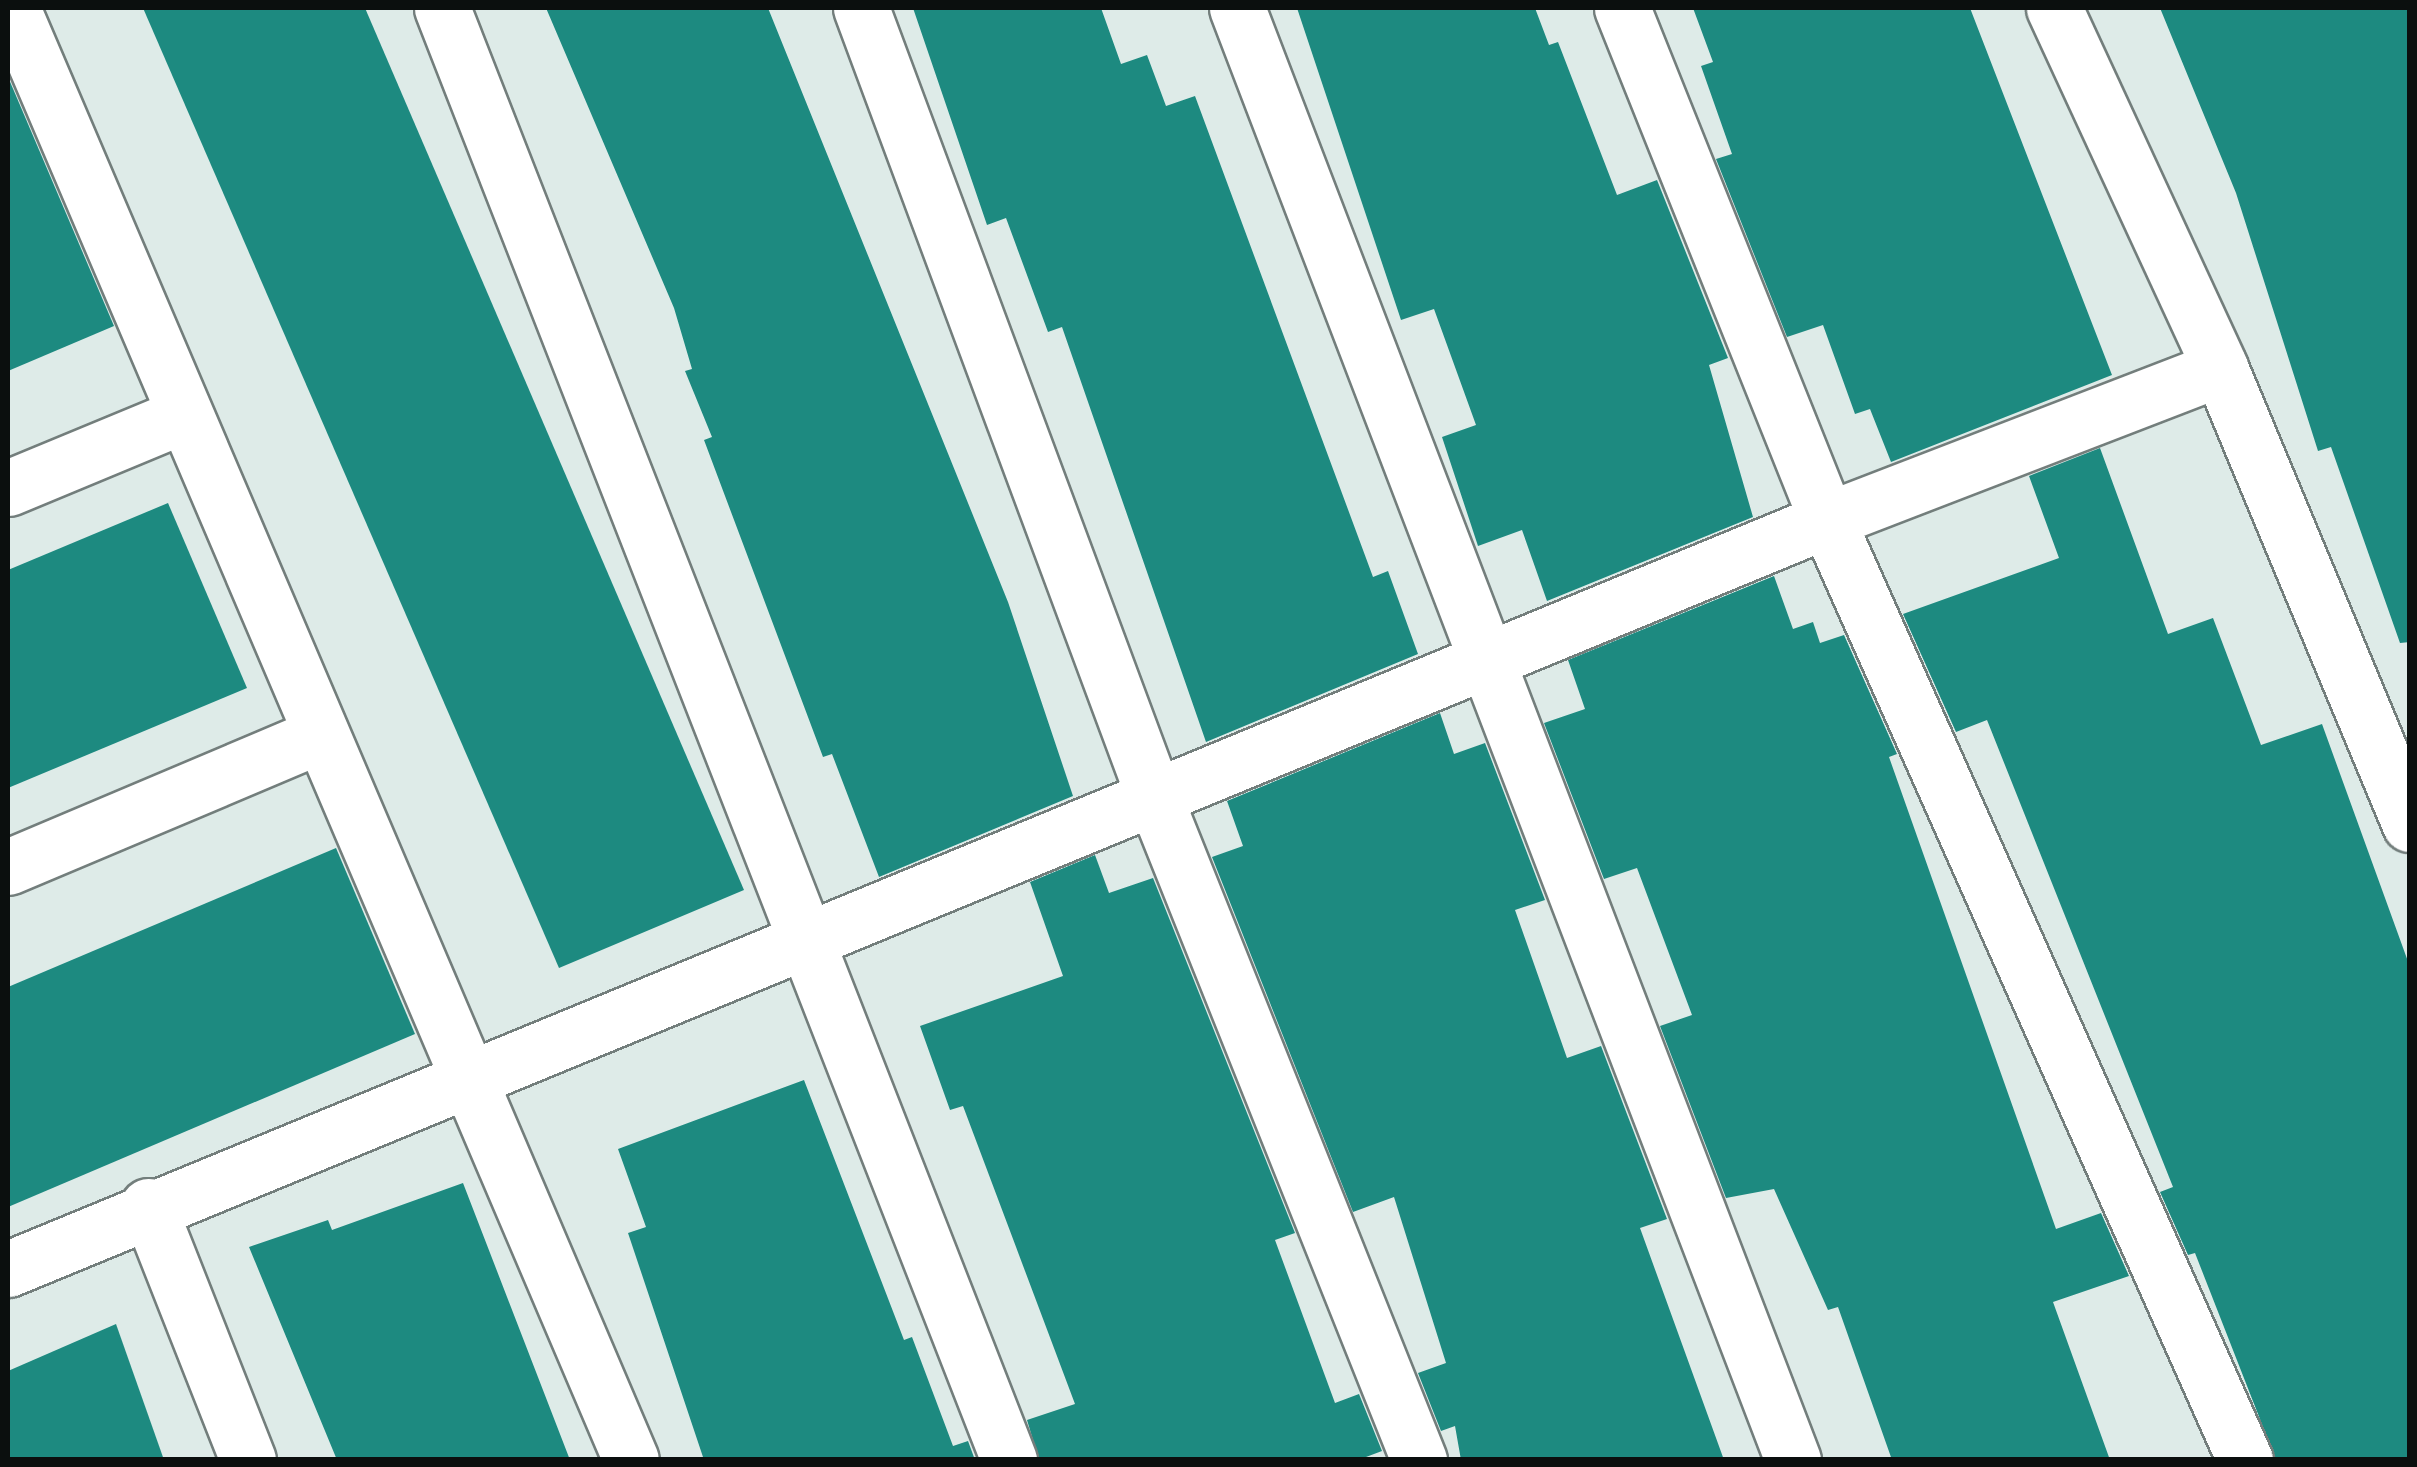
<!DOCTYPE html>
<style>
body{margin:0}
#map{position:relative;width:2417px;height:1467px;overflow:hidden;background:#deebe8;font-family:Jost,sans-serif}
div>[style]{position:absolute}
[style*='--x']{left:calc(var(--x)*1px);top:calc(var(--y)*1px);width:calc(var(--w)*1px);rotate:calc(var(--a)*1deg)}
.building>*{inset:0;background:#1d8a80}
.roads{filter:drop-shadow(2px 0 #737e7c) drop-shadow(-2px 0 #737e7c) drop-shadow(0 2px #737e7c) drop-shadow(0 -2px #737e7c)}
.street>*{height:55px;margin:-27.5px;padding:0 27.5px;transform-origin:27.5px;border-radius:27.5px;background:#fff}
span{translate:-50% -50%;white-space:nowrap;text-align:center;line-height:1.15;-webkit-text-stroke:8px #deebe8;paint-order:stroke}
.frame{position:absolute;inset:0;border:10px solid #0b0f0e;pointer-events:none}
</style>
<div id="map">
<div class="building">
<i style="clip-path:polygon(143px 8px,365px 8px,744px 890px,559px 968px)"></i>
<i style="clip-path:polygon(546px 8px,768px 8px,1008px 602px,1073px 796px,879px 877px,832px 754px,823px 757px,704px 440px,712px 437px,685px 371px,692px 369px,674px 308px)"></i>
<i style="clip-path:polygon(913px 8px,1101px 8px,1121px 64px,1147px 55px,1166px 106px,1195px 96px,1373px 577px,1388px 571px,1418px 654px,1206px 742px,1062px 327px,1048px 332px,1006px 218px,987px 225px)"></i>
<i style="clip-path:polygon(1297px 8px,1535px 8px,1549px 45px,1558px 42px,1617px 195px,1657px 180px,1728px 358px,1709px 365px,1753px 517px,1547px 601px,1522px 530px,1478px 546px,1442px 437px,1476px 425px,1434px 309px,1401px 320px)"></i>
<i style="clip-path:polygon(1693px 8px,1970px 8px,2112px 375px,1891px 462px,1870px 409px,1855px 414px,1823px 325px,1787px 337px,1716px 159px,1732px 154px,1701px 66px,1713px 62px)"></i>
<i style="clip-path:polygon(2160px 8px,2410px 8px,2410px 642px,2400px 643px,2331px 447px,2318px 451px,2236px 193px)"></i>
<i style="clip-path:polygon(8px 77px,114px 326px,8px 371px)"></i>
<i style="clip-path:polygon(2100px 448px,2168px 634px,2213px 618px,2261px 745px,2322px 724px,2410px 967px,2410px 1460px,2276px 1460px,2195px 1253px,2188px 1255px,2160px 1192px,2173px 1187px,1987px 720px,1956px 732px,1903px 614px,2059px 558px,2029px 476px)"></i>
<i style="clip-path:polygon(168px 503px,247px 688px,8px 788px,8px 570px)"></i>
<i style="clip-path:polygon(1774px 576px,1793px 629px,1813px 622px,1820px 643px,1844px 635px,1897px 754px,1889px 757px,2056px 1229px,2101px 1213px,2129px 1276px,2053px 1302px,2110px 1460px,1892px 1460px,1838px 1307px,1828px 1310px,1774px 1189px,1726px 1198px,1660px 1026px,1692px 1015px,1637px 868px,1604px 879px,1544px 723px,1585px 709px,1568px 660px)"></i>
<i style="clip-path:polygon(1440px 713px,1454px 754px,1485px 743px,1545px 900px,1515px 910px,1567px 1058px,1601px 1046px,1667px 1219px,1640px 1228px,1724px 1460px,1461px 1460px,1455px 1426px,1441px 1431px,1418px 1373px,1446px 1363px,1394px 1197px,1353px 1212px,1212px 857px,1243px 846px,1227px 801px)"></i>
<i style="clip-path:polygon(336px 848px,415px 1034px,8px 1207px,8px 987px)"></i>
<i style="clip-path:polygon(1095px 855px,1109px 893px,1153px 878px,1295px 1233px,1275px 1240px,1335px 1403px,1359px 1394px,1382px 1451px,1358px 1460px,1039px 1460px,1027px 1420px,1075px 1404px,963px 1106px,950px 1110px,920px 1026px,1063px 976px,1030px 882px)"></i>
<i style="clip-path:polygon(804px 1080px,904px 1340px,912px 1337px,953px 1446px,968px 1441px,975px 1460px,704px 1460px,628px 1233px,646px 1227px,618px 1149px)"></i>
<i style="clip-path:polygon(463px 1183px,570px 1460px,337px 1460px,249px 1247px,328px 1220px,332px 1230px)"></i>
<i style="clip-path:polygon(116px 1324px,164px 1460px,8px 1460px,8px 1371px)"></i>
</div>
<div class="roads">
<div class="street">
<i style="--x:12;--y:8;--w:1578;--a:66.91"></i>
<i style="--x:442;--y:8;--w:1559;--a:68.67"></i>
<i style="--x:861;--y:8;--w:844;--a:69.61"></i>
<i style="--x:1155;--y:799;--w:712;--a:68.23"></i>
<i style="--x:1237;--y:8;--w:1555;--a:69.05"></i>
<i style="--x:1622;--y:8;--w:552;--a:68.18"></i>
<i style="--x:1827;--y:520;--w:1029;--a:66.03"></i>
<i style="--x:2054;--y:8;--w:396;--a:65.2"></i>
<i style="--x:2220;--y:368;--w:494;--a:67.4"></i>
<i style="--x:8;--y:488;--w:185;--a:-22.5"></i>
<i style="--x:8;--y:867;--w:340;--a:-22.9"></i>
<i style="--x:148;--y:1206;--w:273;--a:68.5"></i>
<i style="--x:8;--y:1269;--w:1967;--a:-22.38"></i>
<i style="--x:1827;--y:520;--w:421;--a:-21.1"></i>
</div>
</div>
<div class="frame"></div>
</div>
